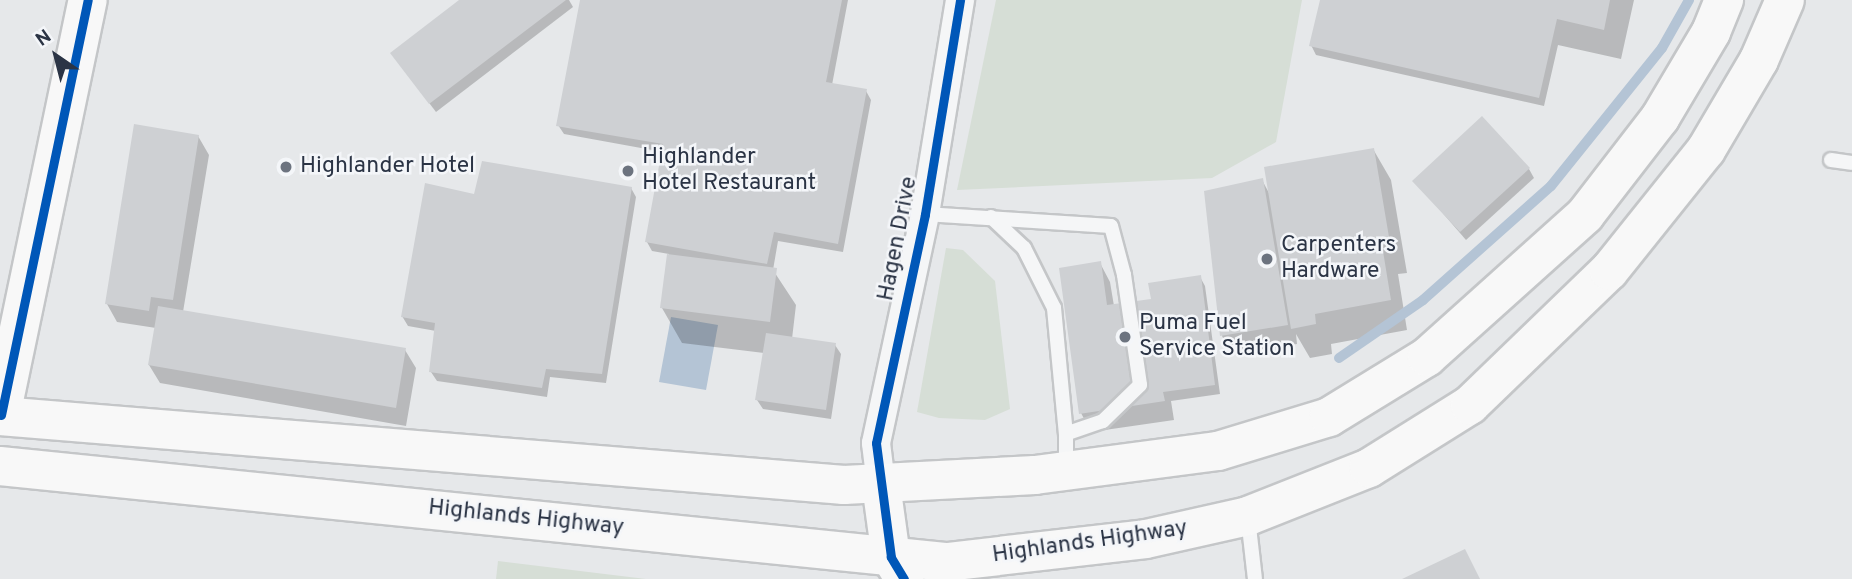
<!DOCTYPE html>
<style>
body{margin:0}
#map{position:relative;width:1852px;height:579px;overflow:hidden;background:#e6e8ea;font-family:Overpass,sans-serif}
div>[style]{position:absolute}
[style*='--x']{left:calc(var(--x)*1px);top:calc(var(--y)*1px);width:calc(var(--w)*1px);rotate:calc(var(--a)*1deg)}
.green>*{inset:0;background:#d6ded6}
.water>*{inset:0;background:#b4c4d5}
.shadow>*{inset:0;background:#0003}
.stream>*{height:10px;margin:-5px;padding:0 5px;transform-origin:5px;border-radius:5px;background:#b4c4d5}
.building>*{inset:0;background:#ced0d3}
.roads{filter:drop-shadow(2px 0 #c4c6c8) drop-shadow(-2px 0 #c4c6c8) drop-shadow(0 2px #c4c6c8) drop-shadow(0 -2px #c4c6c8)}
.lane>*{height:14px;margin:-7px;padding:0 7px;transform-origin:7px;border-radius:7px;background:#f5f6f7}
.street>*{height:28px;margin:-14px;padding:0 14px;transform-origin:14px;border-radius:14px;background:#f5f6f7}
.secondary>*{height:38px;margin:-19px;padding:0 19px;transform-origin:19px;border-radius:19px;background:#f8f8f8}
.primary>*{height:38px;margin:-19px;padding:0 19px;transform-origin:19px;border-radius:19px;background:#f8f8f8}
.cycleway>*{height:9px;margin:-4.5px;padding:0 4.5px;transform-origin:4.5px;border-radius:4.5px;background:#0057b8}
.dots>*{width:19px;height:19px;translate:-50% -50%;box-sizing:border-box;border:4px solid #f4f6f9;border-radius:50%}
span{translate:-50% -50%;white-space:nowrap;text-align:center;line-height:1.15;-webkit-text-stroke:5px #f4f6f9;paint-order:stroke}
.poi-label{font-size:23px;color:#2b3445}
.left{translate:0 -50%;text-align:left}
.street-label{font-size:23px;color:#2b3445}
.north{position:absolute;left:21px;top:21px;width:70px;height:70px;-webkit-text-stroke:5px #f4f6f9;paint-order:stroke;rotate:325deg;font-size:19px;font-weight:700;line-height:28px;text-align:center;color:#2b3445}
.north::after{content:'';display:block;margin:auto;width:24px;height:32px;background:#2b3445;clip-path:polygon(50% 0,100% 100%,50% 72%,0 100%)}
</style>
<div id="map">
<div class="green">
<i style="clip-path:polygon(996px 0,1302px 0,1276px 142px,1212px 178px,957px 190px)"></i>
<i style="clip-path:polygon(946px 248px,963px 250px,995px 281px,1010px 409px,985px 420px,939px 418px,917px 412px)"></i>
<i style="clip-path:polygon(498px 561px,646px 579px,496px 579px)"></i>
</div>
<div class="water">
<i style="clip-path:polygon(671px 317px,718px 325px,706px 390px,659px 382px)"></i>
</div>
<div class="shadow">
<i style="clip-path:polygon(462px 0,569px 0,573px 7px,436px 112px,398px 62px)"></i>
<i style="clip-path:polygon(581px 0,848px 0,832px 85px,866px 91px,871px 100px,843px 252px,778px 241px,773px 270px,796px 305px,792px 339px,835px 345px,841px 354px,831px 419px,763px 409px,757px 400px,764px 353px,682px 343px,662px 308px,669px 254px,652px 251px,647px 242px,663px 152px,564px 134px,558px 125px)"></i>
<i style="clip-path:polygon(1321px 0,1634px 0,1621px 59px,1558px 45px,1544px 106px,1316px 55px,1311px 45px)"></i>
<i style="clip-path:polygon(198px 136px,209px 155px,183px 312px,405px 350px,416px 368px,406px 426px,160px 383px,149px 365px,156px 328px,117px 322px,107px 304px)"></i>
<i style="clip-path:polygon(1373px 149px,1391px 180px,1407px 273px,1398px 274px,1407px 330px,1331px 344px,1332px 354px,1310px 358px,1296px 334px,1297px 344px,1232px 354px,1222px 336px,1262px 180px,1269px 193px)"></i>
<i style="clip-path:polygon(1529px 169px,1534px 178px,1466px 240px,1415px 181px)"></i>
<i style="clip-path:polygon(631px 188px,636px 197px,606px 383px,550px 377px,547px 397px,437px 381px,431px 372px,436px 331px,408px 326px,402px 316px,475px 196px)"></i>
<i style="clip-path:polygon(1100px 263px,1110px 282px,1114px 306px,1152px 300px,1200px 277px,1205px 286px,1220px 394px,1171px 401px,1174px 420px,1091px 432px,1081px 413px)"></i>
</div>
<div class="stream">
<i style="--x:1339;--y:358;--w:102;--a:-34.6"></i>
<i style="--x:1423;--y:300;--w:171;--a:-41.7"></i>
<i style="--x:1551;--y:186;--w:177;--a:-51.2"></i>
<i style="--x:1662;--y:48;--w:55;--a:-60.6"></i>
</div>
<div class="building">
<i style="clip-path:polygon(459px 0,566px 0,429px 104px,390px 53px)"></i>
<i style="clip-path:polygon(580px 0,842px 0,826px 82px,867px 89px,838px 244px,774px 232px,767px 264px,645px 242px,663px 144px,556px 126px)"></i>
<i style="clip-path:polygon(1320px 0,1610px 0,1604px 30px,1557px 19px,1539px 98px,1309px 46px)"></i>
<i style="clip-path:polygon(1482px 116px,1530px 168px,1460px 232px,1412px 181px)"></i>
<i style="clip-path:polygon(134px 124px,199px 135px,173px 300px,151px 297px,149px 311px,105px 304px)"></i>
<i style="clip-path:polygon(1374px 148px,1390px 243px,1382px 245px,1391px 300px,1315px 314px,1316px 324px,1291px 329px,1264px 167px)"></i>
<i style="clip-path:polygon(482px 161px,632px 187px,602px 374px,546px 369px,542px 388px,429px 372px,435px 323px,401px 317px,425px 183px,474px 194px)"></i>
<i style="clip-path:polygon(1263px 178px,1288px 325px,1220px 336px,1204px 191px)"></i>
<i style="clip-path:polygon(667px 254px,777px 268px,770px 322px,660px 308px)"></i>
<i style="clip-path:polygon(1101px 261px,1107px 305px,1151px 299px,1148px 283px,1201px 275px,1215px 385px,1163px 392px,1165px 401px,1079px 414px,1059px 268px)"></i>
<i style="clip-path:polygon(158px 306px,406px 348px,396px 408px,148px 365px)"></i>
<i style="clip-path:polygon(766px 333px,836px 343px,826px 410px,755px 400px)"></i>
<i style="clip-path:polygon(1465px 549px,1480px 579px,1402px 579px)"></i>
</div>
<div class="roads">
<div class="lane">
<i style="--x:1831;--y:160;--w:21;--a:8"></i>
<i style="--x:925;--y:214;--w:186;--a:3.7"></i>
<i style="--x:1111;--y:226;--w:51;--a:75.1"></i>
<i style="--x:1124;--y:275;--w:111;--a:81.7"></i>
<i style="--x:1140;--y:385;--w:52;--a:135.8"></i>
<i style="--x:1103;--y:421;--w:39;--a:161"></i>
<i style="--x:1066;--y:434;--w:35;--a:90"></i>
<i style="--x:991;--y:217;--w:45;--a:43.2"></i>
<i style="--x:1024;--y:248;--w:67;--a:63.4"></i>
<i style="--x:1054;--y:308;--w:127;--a:84.6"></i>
<i style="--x:1248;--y:518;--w:61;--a:83.5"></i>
</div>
<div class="street">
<i style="--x:881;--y:484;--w:41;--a:-97"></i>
<i style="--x:876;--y:443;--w:234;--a:-77.9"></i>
<i style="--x:925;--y:214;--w:217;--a:-80.7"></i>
</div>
<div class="secondary">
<i style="--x:1;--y:415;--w:424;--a:-78.2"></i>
<i style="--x:881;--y:484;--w:74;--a:82.2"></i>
<i style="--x:891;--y:557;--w:26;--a:59"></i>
</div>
<div class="primary">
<i style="--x:0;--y:416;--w:847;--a:4.67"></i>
<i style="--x:844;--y:485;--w:191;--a:-3"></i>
<i style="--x:1035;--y:475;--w:185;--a:-7.5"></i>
<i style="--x:1218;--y:451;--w:116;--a:-17"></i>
<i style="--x:1329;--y:417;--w:115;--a:-31.5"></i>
<i style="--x:1427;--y:357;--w:212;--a:-41.9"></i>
<i style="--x:1585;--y:215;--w:123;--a:-52.3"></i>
<i style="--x:1660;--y:118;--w:100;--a:-59.3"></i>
<i style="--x:1711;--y:32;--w:35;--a:-68"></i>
<i style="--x:0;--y:466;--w:952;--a:5.79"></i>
<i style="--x:947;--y:562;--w:200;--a:-6.6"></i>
<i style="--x:1146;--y:539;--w:105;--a:-12.7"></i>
<i style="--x:1248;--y:516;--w:130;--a:-21.6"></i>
<i style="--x:1369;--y:468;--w:119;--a:-32"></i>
<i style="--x:1470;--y:405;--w:193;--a:-44"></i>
<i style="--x:1609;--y:271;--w:155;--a:-51.3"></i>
<i style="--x:1706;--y:150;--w:104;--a:-59.5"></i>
<i style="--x:1759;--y:60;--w:65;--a:-66.6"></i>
</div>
</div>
<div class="cycleway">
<i style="--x:1;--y:415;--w:424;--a:-78.2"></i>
<i style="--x:904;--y:579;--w:26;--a:-121"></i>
<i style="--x:891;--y:557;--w:115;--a:-97.5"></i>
<i style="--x:876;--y:443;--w:234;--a:-77.9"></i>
<i style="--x:925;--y:214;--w:217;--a:-80.7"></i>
</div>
<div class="dots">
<i style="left:286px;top:167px;background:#6c737f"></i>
<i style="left:628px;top:171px;background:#6c737f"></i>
<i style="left:1267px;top:259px;background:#6c737f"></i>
<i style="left:1125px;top:337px;background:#6c737f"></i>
</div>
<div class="poi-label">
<span class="left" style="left:642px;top:171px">Highlander<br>Hotel Restaurant</span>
<span class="left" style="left:300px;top:167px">Highlander Hotel</span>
<span class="left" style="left:1281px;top:259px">Carpenters<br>Hardware</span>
<span class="left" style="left:1139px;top:337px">Puma Fuel<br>Service Station</span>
</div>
<div class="street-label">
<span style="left:899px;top:239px;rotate:-79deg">Hagen Drive</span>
<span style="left:526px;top:519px;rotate:6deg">Highlands Highway</span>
<span style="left:1090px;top:543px;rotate:-8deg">Highlands Highway</span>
</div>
<div class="north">N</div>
</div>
